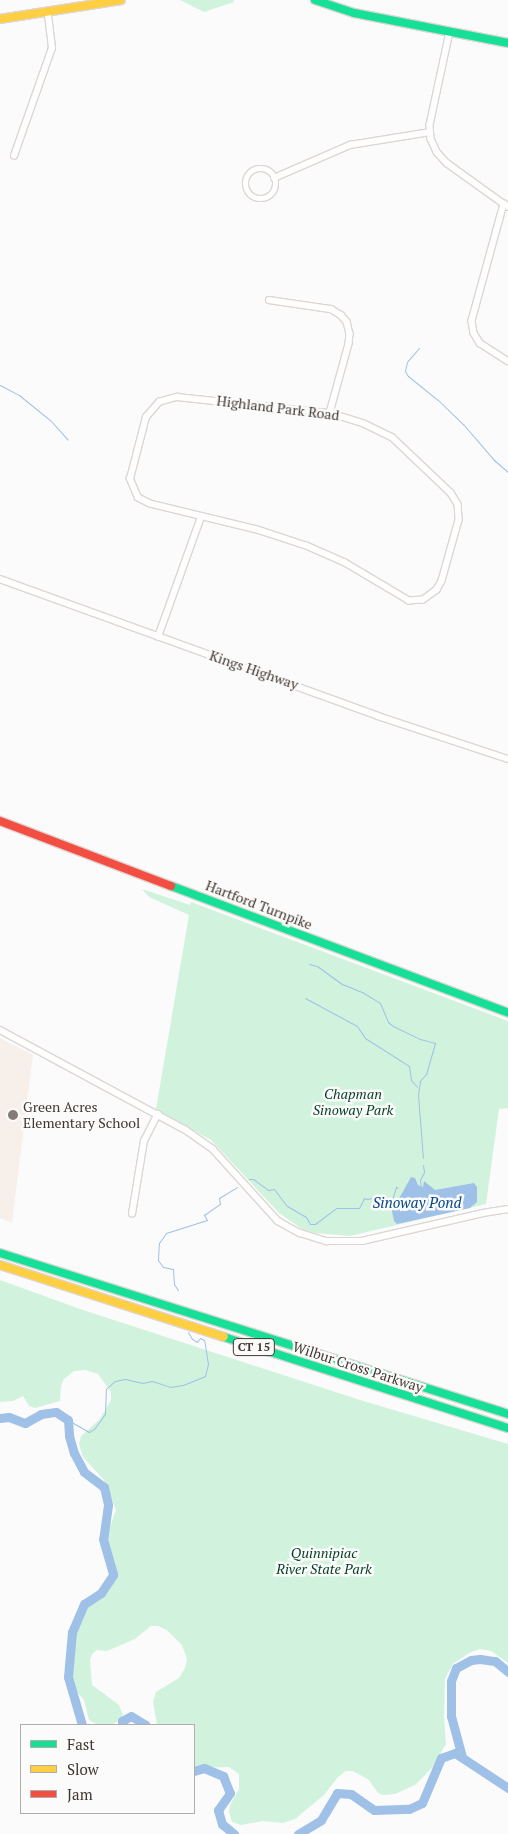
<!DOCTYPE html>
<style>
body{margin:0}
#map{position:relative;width:508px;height:1834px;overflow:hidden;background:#fbfbfb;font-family:"PT Serif",serif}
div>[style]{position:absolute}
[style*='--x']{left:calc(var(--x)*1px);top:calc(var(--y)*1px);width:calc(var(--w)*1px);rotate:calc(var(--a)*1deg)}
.built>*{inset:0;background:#f6efea}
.green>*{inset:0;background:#d1f3dd}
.water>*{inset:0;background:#9fc0e7}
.stream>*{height:1px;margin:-0.5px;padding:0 0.5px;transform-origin:0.5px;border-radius:0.5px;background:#9fc0e7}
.river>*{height:9px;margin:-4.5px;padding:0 4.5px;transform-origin:4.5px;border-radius:4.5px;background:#9fc0e7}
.roads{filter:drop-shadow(1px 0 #ddd6d3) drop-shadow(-1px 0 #ddd6d3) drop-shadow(0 1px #ddd6d3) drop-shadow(0 -1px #ddd6d3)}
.street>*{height:5.5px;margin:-2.75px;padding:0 2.75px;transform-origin:2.75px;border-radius:2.75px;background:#fefefe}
.street>.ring{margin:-2.75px;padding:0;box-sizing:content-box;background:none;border:5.5px solid #fefefe;border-radius:50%}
.fast>*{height:8px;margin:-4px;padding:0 4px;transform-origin:4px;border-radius:4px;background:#16e098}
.slow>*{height:8px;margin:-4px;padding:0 4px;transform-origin:4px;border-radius:4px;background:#ffcf43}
.jam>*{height:8px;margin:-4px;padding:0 4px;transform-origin:4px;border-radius:4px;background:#f24e42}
.dots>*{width:14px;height:14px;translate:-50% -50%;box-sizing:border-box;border:2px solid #fbfbfb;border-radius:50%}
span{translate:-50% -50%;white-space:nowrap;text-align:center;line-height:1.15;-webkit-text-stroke:5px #fbfbfb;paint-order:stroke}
.shield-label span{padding:1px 4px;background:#fbfbfb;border:1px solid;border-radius:4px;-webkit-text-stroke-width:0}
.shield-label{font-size:12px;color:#423730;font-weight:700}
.street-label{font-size:14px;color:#423730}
.park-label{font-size:14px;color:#023e22;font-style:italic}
.poi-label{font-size:14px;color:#423730}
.left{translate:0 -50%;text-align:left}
.water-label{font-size:15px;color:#03478a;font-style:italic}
.legend{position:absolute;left:20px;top:1724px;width:175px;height:90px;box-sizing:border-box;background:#fbfbfb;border:1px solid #b1adaa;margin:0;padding:6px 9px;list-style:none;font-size:15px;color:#423730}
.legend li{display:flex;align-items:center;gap:10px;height:25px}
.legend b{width:25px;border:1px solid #b1adaa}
</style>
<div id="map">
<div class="built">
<i style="clip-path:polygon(0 1038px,33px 1055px,12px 1223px,0 1218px)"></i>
</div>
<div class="green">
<i style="clip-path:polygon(180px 0,233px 0,234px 2px,204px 12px)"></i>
<i style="clip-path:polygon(142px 889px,190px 905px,191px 902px,508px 1021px,508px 1108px,499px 1109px,486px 1204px,350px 1236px,315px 1233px,302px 1229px,279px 1213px,211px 1140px,156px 1109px,189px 915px,149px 897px)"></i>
<i style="clip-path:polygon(0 1280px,80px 1309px,360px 1400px,508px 1444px,508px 1663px,491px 1651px,480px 1649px,469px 1653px,453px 1664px,445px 1679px,444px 1716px,446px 1744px,432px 1768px,415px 1785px,395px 1794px,383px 1795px,378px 1793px,369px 1780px,353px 1771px,346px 1771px,338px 1777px,324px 1795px,295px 1819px,283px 1823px,263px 1821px,241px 1825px,232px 1822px,229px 1812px,230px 1805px,239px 1789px,239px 1774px,229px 1767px,194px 1768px,194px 1725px,157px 1725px,153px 1702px,156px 1692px,179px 1678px,185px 1668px,187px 1659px,182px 1645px,167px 1630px,158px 1626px,151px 1626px,135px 1639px,107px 1651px,97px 1650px,93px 1653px,90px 1659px,92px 1685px,119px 1705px,123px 1715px,121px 1720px,111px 1725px,98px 1725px,89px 1720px,84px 1700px,72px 1686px,77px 1619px,83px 1611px,102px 1598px,109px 1584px,112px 1576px,106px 1549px,107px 1535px,116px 1510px,104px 1480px,83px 1457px,79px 1444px,81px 1436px,99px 1420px,111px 1400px,111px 1392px,98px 1374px,85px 1370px,74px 1371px,64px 1379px,61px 1386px,60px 1401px,35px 1408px,29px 1406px,23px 1396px,13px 1401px,0 1402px)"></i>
</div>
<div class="water">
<i style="clip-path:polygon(411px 1177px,415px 1178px,418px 1185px,423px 1187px,424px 1181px,435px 1190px,474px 1183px,477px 1187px,477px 1202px,470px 1208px,397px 1224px,394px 1221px,392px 1211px)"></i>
</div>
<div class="stream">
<i style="--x:419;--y:348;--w:18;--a:131"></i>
<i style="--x:407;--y:362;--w:9;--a:103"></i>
<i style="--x:405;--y:371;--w:6;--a:59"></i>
<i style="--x:408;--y:376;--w:38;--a:39"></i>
<i style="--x:438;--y:400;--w:35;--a:44"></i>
<i style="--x:463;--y:424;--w:48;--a:49.3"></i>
<i style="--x:494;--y:460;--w:18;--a:41"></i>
<i style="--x:0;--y:385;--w:21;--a:28"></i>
<i style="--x:19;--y:395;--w:41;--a:39.1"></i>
<i style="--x:51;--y:421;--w:25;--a:48"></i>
<i style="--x:309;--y:964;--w:8;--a:14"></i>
<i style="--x:317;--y:966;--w:31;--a:36"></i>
<i style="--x:342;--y:984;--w:22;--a:22"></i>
<i style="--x:362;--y:992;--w:21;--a:31"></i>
<i style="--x:380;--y:1003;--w:21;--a:67"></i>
<i style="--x:388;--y:1022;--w:6;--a:39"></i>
<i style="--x:393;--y:1026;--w:30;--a:26"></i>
<i style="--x:420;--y:1039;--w:16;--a:15"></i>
<i style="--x:435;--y:1043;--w:32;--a:106"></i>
<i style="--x:426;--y:1074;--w:9;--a:131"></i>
<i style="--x:420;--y:1081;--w:14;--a:98"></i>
<i style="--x:418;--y:1095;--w:63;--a:85.5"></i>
<i style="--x:305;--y:998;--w:59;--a:28.3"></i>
<i style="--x:357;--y:1026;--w:14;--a:56"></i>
<i style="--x:365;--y:1038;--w:52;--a:32.5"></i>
<i style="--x:409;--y:1066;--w:14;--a:82"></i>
<i style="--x:411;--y:1080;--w:9;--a:49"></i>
<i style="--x:249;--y:1179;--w:4;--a:0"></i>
<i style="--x:253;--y:1179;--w:19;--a:36"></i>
<i style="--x:268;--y:1190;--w:6;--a:-9"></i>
<i style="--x:274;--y:1189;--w:21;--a:53"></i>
<i style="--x:287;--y:1206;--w:22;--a:30"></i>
<i style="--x:306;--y:1217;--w:8;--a:60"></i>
<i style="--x:310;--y:1224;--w:5;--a:0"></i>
<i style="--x:315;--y:1224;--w:26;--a:-37"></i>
<i style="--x:336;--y:1208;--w:23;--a:0"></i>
<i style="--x:359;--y:1208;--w:11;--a:-63"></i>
<i style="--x:364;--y:1198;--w:3;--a:18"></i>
<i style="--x:367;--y:1199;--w:17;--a:-10"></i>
<i style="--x:384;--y:1196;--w:9;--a:27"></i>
<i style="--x:392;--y:1200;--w:14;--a:-73"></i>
<i style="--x:396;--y:1187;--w:2;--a:27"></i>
<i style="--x:421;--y:1188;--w:8;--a:-97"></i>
<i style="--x:420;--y:1180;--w:9;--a:-63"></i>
<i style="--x:424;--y:1172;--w:7;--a:-98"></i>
<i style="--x:178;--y:1290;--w:7;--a:-124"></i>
<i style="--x:174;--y:1284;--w:15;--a:-94"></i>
<i style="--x:173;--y:1269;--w:10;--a:-169"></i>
<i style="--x:163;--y:1267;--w:9;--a:-126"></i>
<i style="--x:158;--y:1260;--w:17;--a:-87"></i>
<i style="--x:159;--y:1243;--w:12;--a:-55"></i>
<i style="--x:166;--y:1233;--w:43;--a:-17.6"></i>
<i style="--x:207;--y:1220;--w:6;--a:-121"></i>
<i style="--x:204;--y:1215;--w:19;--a:-35"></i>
<i style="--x:220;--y:1204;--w:6;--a:-99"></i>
<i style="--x:219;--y:1198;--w:21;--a:-31"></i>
<i style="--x:68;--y:1420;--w:24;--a:30"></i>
<i style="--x:89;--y:1432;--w:6;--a:-31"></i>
<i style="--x:94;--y:1429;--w:19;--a:-54"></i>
<i style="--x:105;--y:1414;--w:25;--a:-88"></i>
<i style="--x:106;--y:1389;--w:12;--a:-42"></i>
<i style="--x:115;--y:1381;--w:10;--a:-11"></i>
<i style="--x:125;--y:1379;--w:17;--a:13"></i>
<i style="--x:142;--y:1383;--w:10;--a:-11"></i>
<i style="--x:152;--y:1381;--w:19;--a:18"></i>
<i style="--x:170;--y:1387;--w:13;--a:-9"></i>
<i style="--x:183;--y:1385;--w:24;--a:-22"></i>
<i style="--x:205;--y:1376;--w:12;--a:-76"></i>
<i style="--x:208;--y:1364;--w:24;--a:-99"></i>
<i style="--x:204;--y:1340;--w:4;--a:-153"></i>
<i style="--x:200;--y:1338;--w:5;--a:127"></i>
<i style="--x:197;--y:1342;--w:6;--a:-149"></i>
<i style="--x:192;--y:1339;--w:8;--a:-120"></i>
</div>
<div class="river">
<i style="--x:0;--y:1418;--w:9;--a:-6"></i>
<i style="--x:9;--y:1417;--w:17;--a:21"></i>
<i style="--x:25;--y:1423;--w:18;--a:-29"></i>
<i style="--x:41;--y:1414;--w:15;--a:-8"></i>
<i style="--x:56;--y:1412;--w:14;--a:34"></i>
<i style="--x:68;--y:1420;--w:16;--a:86"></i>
<i style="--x:69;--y:1436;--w:18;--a:74"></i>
<i style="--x:74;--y:1453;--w:21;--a:62"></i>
<i style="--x:84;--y:1472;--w:25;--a:37"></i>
<i style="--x:104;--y:1487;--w:18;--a:77"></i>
<i style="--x:108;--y:1505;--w:34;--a:98"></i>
<i style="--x:103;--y:1539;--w:37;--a:74"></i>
<i style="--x:113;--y:1575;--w:22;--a:124"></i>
<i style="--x:101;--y:1593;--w:20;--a:147"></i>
<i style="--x:84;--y:1604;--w:30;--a:113"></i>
<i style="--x:72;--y:1632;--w:45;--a:95.1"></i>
<i style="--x:68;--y:1677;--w:50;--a:73.7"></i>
<i style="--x:122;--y:1725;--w:4;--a:-90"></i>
<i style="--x:122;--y:1721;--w:10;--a:-29"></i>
<i style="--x:131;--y:1716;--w:17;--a:31"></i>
<i style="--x:462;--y:1757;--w:42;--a:-105"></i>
<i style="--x:451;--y:1716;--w:35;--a:-90"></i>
<i style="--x:451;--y:1681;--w:14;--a:-69"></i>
<i style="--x:456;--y:1668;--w:17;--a:-28"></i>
<i style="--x:471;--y:1660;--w:9;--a:-6"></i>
<i style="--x:480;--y:1659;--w:15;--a:8"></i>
<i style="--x:495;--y:1661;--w:17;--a:40"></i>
<i style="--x:194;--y:1771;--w:10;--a:-17"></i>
<i style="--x:204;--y:1768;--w:21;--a:23"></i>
<i style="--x:223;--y:1776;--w:18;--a:68"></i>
<i style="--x:230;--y:1793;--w:21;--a:125"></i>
<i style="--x:218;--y:1810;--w:15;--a:74"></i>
<i style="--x:222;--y:1824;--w:16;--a:40"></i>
<i style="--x:298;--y:1834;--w:27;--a:-31"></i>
<i style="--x:321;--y:1820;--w:31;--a:-59"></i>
<i style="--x:337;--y:1793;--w:14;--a:4"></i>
<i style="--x:351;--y:1794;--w:28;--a:35"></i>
<i style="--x:374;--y:1810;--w:35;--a:-2"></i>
<i style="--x:409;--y:1809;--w:14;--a:-25"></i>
<i style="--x:422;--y:1803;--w:49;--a:-67.1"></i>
<i style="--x:441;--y:1758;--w:15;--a:-20"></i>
<i style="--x:455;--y:1753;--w:64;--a:33.4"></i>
</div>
<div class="roads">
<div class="street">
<i style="--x:450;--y:32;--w:95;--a:102.1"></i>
<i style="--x:430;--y:125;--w:14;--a:86"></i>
<i style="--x:431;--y:139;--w:14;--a:65"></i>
<i style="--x:437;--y:152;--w:15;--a:48"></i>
<i style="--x:447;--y:163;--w:70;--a:35.7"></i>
<i style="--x:14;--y:156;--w:114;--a:-70.6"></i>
<i style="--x:52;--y:48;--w:35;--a:-97"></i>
<i class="ring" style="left:246px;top:169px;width:24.5px;height:24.5px"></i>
<i style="--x:274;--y:178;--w:83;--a:-23.5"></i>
<i style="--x:350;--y:145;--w:81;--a:-9.2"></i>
<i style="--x:508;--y:207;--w:5;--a:-143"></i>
<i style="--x:504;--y:204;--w:121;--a:105.3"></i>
<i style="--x:472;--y:321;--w:12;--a:81"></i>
<i style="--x:474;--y:333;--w:12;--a:59"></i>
<i style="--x:480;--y:343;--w:33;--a:33"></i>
<i style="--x:269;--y:300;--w:63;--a:8.3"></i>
<i style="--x:331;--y:309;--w:12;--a:31"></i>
<i style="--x:341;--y:315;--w:9;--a:49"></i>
<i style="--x:347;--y:322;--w:12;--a:76"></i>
<i style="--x:350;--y:334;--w:10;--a:96"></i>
<i style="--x:349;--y:344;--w:72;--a:105.4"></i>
<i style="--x:177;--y:397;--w:154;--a:6"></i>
<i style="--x:330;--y:413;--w:34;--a:17"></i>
<i style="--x:363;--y:423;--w:32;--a:26"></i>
<i style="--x:392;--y:437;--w:81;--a:43.5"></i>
<i style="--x:451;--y:493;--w:13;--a:58"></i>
<i style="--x:458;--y:504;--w:16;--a:86"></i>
<i style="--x:459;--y:520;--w:63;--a:105.6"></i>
<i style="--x:442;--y:581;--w:10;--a:119"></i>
<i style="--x:437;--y:590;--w:17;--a:144"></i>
<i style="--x:423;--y:600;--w:14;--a:176"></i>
<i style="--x:409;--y:601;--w:74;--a:-149.3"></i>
<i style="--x:345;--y:563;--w:43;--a:-156.4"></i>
<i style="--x:306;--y:546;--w:52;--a:-161.9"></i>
<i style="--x:257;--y:530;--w:110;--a:-166.3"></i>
<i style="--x:150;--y:504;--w:13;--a:-153"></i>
<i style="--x:138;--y:498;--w:21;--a:-113"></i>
<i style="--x:130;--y:479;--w:64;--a:-75.5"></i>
<i style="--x:146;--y:417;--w:20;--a:-49"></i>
<i style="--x:159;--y:402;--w:19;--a:-16"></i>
<i style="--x:0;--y:579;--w:402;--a:19.9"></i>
<i style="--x:378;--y:716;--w:137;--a:18.3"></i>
<i style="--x:158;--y:637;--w:127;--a:-70.3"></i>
<i style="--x:0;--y:1030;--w:211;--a:28.3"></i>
<i style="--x:186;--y:1130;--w:33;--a:35"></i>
<i style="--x:213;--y:1149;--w:97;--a:47.9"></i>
<i style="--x:278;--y:1221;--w:25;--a:29"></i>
<i style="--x:300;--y:1233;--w:28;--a:17"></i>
<i style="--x:327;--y:1241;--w:35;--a:0"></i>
<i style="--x:362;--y:1241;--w:124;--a:-13"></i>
<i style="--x:483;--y:1213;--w:25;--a:-9"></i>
<i style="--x:132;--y:1214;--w:74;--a:-80.7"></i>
<i style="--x:144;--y:1141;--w:30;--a:-63"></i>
</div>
<div class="fast">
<i style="--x:315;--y:0;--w:41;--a:18.4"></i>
<i style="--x:354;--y:13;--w:157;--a:11"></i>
<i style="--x:171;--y:886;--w:360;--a:20.6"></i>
<i style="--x:0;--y:1253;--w:533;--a:17.58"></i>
<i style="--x:224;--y:1337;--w:298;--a:17.8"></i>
</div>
<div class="slow">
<i style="--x:0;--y:19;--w:122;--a:-8.9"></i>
<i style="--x:0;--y:1265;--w:235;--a:17.8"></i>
</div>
<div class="jam">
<i style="--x:0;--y:821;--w:183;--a:20.8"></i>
</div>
</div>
<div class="dots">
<i style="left:13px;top:1115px;background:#837c77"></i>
</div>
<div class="shield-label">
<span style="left:254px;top:1347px">CT 15</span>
</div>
<div class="street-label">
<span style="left:278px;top:408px;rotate:7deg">Highland Park Road</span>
<span style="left:254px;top:670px;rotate:19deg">Kings Highway</span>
<span style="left:259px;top:905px;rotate:21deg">Hartford Turnpike</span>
<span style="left:358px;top:1367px;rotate:18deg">Wilbur Cross Parkway</span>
</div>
<div class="park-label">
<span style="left:353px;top:1102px">Chapman<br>Sinoway Park</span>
<span style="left:324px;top:1561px">Quinnipiac<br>River State Park</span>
</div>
<div class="poi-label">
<span class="left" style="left:23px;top:1115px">Green Acres<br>Elementary School</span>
</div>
<div class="water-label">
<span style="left:417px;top:1203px">Sinoway Pond</span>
</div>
<ul class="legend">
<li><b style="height:6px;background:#16e098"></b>Fast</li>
<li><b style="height:6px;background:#ffcf43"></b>Slow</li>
<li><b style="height:6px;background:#f24e42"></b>Jam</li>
</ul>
</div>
